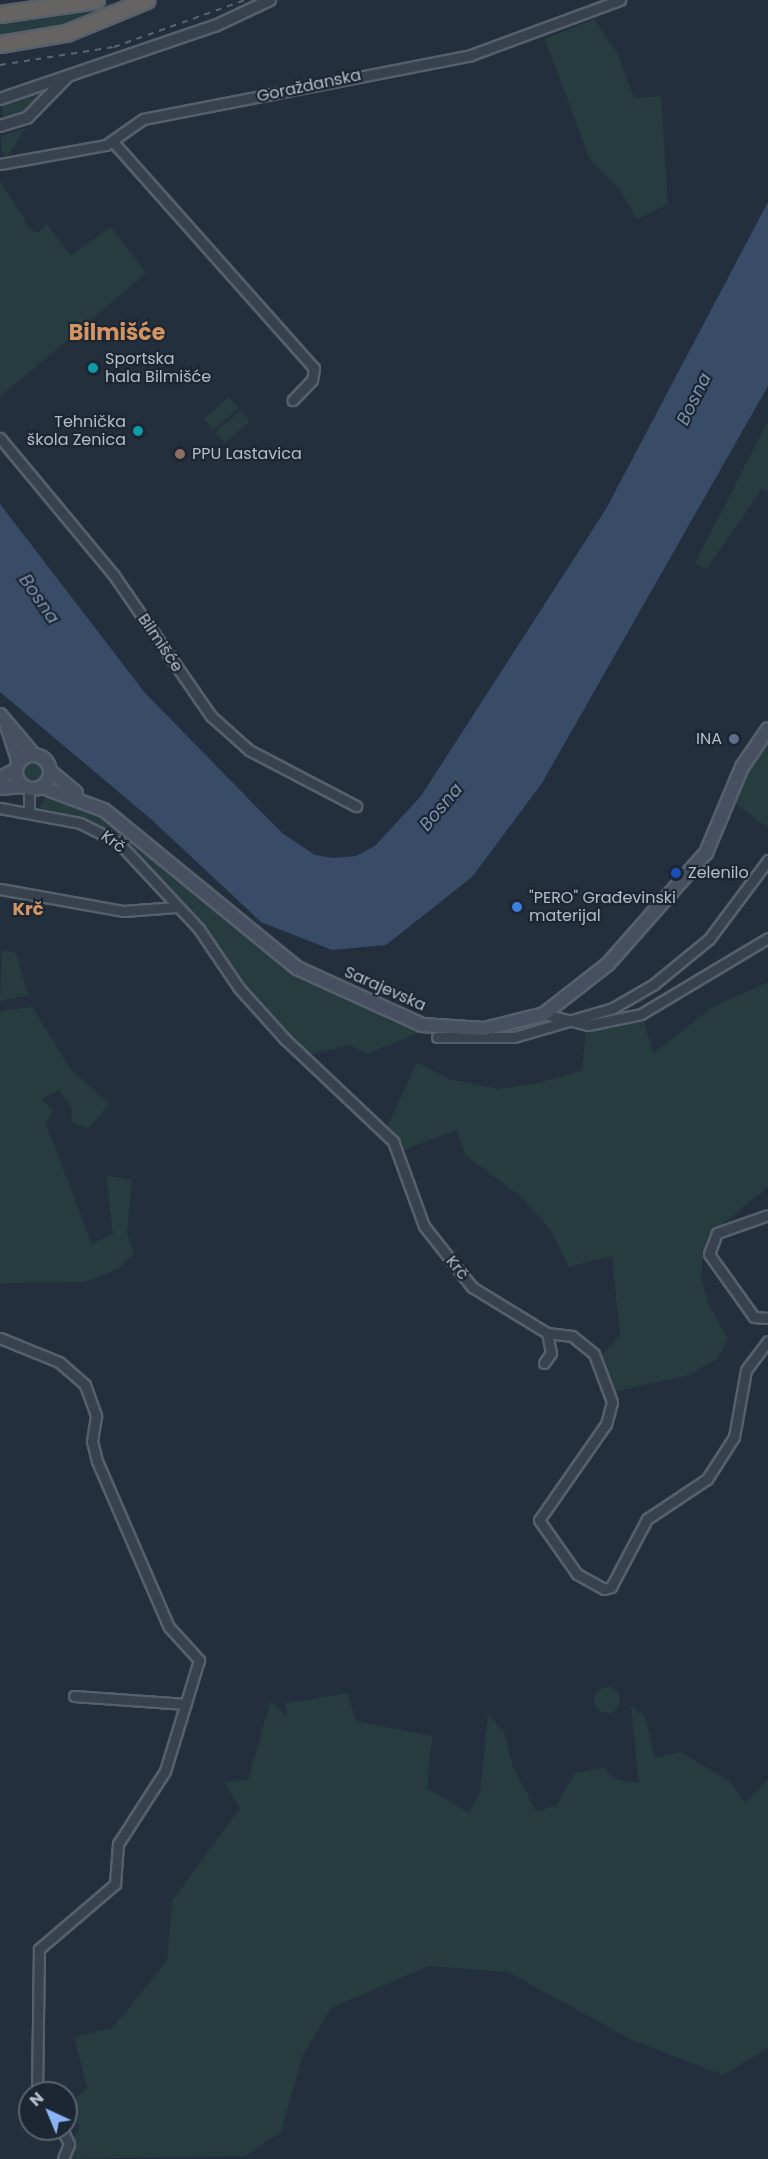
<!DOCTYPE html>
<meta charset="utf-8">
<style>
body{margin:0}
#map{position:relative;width:768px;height:2159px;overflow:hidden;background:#242f3e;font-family:Poppins,sans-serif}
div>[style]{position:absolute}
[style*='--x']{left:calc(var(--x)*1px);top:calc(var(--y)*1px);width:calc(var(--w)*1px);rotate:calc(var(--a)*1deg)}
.green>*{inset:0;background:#263c3f}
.round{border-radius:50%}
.water>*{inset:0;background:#394c67}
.roads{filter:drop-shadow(2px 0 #565f6c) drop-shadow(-2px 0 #565f6c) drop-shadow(0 2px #565f6c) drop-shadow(0 -2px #565f6c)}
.minor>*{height:9px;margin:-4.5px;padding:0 4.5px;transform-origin:4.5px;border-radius:4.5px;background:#38414e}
.tertiary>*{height:10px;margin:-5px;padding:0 5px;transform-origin:5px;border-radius:5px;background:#38414e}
.secondary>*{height:12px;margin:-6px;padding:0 6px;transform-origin:6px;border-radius:6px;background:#465061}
.secondary>.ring{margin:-6px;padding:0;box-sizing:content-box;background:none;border:12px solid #465061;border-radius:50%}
.trunk>*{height:15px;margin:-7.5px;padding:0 7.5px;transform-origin:7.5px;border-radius:7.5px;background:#656462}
.rail>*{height:2px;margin-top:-1px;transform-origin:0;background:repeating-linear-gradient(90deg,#5a6575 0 6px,transparent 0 12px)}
.dots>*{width:16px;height:16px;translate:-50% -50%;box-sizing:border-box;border:3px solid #1d2633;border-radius:50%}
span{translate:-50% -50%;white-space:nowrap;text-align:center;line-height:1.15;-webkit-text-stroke:4.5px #1d2633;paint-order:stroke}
.street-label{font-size:16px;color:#b4bcc9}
.poi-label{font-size:16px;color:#b4bcc9}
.left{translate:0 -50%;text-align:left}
.right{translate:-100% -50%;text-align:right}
.water-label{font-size:18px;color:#7c92b1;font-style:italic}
.neighbourhood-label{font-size:18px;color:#d59563;font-weight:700}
.district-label{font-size:22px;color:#d59563;font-weight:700}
.north{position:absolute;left:18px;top:2081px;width:60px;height:60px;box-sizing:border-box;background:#1d2633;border:2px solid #59626f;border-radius:50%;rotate:316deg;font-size:16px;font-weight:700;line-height:24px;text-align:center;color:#b4bcc9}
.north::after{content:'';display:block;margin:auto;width:21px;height:27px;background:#8ab4f8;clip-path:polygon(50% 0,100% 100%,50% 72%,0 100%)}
</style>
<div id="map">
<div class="green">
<i style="clip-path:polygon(137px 0,94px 19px,0 40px,0 19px)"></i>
<i style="clip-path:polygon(594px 19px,617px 53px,634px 98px,661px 96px,668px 204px,637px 219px,618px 188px,590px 160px,545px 39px)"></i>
<i style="clip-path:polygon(42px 92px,22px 115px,2px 116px,2px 106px)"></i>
<i style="clip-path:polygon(26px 128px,8px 156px,2px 155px,1px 136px)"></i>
<i style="clip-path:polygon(0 181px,30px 229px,38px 233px,46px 224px,71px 255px,111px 227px,146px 273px,0 397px)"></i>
<i style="clip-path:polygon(229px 397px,239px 408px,213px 430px,204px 419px)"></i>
<i style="clip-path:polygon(241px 410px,250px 421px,225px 443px,215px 432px)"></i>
<i style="clip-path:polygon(768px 421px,768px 493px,762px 489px,706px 570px,695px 563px)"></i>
<i style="clip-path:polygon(768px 734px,768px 828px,732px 801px)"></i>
<i class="round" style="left:21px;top:760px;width:24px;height:24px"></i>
<i style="clip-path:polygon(47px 796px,117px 826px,283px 968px,358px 999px,392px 1022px,422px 1031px,367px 1054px,349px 1045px,310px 1055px,255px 1001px,129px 844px,107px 831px,38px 809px)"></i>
<i style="clip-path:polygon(2px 950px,16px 953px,28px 995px,0 1001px)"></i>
<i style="clip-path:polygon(768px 982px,768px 1187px,708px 1236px,702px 1263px,701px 1280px,709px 1305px,728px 1339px,717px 1359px,689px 1375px,613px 1392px,601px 1356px,620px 1336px,612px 1256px,569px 1267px,551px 1231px,520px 1196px,465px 1155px,457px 1130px,403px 1150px,387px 1127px,417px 1062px,448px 1079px,498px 1089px,539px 1083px,596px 1066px,582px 1070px,586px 1028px,643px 1016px,653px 1054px,712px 1007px)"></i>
<i style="clip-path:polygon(32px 1007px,72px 1071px,110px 1104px,88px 1128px,72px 1123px,71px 1106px,59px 1090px,42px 1099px,53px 1110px,46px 1124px,92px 1244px,113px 1233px,106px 1176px,132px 1179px,127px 1232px,134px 1253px,118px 1269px,85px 1282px,0 1283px,0 1011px)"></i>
<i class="round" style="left:594px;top:1687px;width:26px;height:26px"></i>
<i style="clip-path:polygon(348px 1693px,356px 1721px,432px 1736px,427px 1788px,469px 1813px,480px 1792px,488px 1714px,505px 1733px,512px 1765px,536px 1811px,556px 1806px,575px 1773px,604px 1767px,613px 1779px,639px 1783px,631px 1706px,645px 1716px,655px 1758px,681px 1752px,730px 1782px,746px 1803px,768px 1779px,768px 2048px,723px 2075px,632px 2040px,508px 1972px,429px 1966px,331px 2008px,302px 2057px,281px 2132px,245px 2156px,62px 2159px,79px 2129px,74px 2100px,87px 2088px,74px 2037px,112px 2028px,167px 1961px,172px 1901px,240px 1808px,224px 1782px,248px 1779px,271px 1701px,287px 1717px,286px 1703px)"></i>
</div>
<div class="water">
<i style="clip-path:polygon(768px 202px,768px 386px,542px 783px,472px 877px,386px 945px,332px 950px,261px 922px,152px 820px,0 692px,0 504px,145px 693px,282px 833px,315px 855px,333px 858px,356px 856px,375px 846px,421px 796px,606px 509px)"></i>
</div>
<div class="roads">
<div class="minor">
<i style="--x:114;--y:143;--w:301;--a:48.4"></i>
<i style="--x:314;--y:368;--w:12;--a:99"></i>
<i style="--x:312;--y:380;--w:28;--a:134"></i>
<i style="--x:0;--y:164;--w:108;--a:-10.2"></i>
<i style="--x:106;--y:145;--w:45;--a:-35.1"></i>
<i style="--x:143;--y:119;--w:334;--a:-11"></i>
<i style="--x:471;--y:55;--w:159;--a:-20.3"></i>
<i style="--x:0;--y:438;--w:177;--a:50.3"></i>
<i style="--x:113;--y:574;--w:173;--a:55.4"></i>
<i style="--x:211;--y:716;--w:51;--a:41.8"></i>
<i style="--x:249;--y:750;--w:121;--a:27.6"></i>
<i style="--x:0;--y:808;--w:81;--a:10.6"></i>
<i style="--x:80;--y:823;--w:42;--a:26.6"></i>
<i style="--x:118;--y:842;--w:119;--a:47"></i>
<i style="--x:199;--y:929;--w:71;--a:55.9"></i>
<i style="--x:239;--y:988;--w:69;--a:48"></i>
<i style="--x:285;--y:1039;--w:149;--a:43.4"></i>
<i style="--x:393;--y:1141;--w:90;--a:70"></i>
<i style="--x:424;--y:1226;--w:78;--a:51.8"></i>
<i style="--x:472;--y:1287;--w:88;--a:31.5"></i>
<i style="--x:547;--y:1333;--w:25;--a:7"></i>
<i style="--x:572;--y:1336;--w:28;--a:39"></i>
<i style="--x:594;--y:1354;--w:51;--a:69.4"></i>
<i style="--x:612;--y:1402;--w:23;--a:105"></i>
<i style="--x:606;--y:1424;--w:117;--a:124.9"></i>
<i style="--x:539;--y:1520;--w:66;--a:54.9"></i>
<i style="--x:577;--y:1574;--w:31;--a:29"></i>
<i style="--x:604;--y:1589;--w:7;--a:-16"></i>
<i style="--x:611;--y:1587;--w:77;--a:-62.1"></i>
<i style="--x:647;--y:1519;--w:72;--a:-33.7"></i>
<i style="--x:707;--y:1479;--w:50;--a:-57.3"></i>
<i style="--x:734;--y:1437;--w:68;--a:-79.8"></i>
<i style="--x:746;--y:1370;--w:36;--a:-53"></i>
<i style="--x:29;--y:809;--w:19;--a:-90"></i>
<i style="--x:0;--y:889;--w:126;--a:10.1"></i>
<i style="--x:124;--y:911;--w:52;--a:-4.4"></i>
<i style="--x:544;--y:1014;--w:45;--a:14"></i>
<i style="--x:588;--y:1025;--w:54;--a:-11.7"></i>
<i style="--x:641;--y:1014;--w:148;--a:-30.9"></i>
<i style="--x:437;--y:1037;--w:77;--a:0"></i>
<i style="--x:514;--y:1037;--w:103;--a:-16.3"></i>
<i style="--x:613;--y:1008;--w:48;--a:-30.3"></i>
<i style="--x:654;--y:984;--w:71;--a:-39.3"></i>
<i style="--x:709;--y:939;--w:99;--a:-53.2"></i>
<i style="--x:768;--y:1215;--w:54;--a:160.6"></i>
<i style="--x:717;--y:1233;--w:22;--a:111"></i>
<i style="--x:709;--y:1254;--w:77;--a:54.5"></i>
<i style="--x:754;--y:1317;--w:14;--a:4"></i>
<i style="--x:0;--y:1338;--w:64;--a:22.1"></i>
<i style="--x:59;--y:1362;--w:35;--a:41"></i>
<i style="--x:85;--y:1385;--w:33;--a:70"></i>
<i style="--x:96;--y:1416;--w:25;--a:99"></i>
<i style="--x:92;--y:1441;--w:21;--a:76"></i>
<i style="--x:97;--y:1461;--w:181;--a:66.6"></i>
<i style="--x:169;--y:1627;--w:45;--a:47.7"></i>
<i style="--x:199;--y:1660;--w:116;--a:107"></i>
<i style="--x:165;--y:1771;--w:87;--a:122.8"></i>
<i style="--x:118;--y:1844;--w:40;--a:94.3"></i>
<i style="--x:115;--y:1884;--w:100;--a:139.5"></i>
<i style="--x:39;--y:1949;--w:144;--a:90.8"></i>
<i style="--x:544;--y:1363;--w:12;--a:-55"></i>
<i style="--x:551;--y:1353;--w:20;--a:-101"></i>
<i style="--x:74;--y:1696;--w:112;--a:4.1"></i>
<i style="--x:62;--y:2129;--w:17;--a:65"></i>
<i style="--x:69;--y:2144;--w:16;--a:112"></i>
</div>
<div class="tertiary">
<i style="--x:0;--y:99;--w:227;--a:-18.8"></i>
<i style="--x:215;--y:26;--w:61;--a:-25.3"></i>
<i style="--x:0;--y:126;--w:28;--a:-17"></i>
<i style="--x:27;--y:118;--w:57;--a:-45.7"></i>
</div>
<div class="secondary">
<i style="--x:0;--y:715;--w:52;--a:49.6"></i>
<i style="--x:7;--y:726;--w:38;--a:72"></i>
<i class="ring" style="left:16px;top:755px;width:22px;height:22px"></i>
<i style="--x:50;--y:771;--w:34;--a:40"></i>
<i style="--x:0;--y:778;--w:18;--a:-27"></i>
<i style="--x:42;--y:787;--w:66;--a:20.4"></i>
<i style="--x:104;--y:810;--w:249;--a:39.3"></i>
<i style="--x:297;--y:968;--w:137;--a:24.5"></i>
<i style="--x:422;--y:1025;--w:62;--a:3.7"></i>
<i style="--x:484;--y:1029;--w:62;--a:-14"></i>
<i style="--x:544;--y:1014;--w:81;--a:-38"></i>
<i style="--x:608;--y:964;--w:148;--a:-48.6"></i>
<i style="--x:706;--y:853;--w:93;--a:-67.3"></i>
<i style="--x:742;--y:767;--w:46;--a:-55.6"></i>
<i style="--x:0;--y:788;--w:22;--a:-5"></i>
</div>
<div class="trunk">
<i style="--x:0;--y:14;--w:97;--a:-8.3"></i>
<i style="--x:0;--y:44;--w:67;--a:-9.5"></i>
<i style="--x:66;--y:33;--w:87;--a:-22.2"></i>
</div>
</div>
<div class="rail">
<i style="--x:0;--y:65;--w:115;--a:-9"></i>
<i style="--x:114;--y:47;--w:139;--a:-19.7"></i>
</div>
<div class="dots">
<i style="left:93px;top:368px;background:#0f9aa8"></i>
<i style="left:138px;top:431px;background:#0f9aa8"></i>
<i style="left:180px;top:454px;background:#8d6e63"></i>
<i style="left:734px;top:739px;background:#5c6f8a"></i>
<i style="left:676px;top:873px;background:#1a4fb4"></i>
<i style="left:517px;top:907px;background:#3f7fe0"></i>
</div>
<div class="street-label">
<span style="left:309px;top:86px;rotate:-12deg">Goraždanska</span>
<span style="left:160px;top:643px;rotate:56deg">Bilmišće</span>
<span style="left:113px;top:842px;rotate:37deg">Krč</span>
<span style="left:385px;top:989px;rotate:24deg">Sarajevska</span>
<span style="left:457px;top:1268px;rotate:51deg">Krč</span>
</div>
<div class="poi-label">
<span class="left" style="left:105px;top:368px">Sportska<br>hala Bilmišće</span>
<span class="right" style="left:126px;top:431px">Tehnička<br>škola Zenica</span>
<span class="left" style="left:192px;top:454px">PPU Lastavica</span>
<span class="right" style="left:722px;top:739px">INA</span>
<span class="left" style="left:688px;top:873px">Zelenilo</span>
<span class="left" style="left:529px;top:907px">"PERO" Građevinski<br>materijal</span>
</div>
<div class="water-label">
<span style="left:694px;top:399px;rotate:-64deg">Bosna</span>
<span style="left:39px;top:599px;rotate:55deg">Bosna</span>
<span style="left:441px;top:807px;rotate:-50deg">Bosna</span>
</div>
<div class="neighbourhood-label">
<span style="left:28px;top:909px">Krč</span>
</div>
<div class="district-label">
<span style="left:117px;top:333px">Bilmišće</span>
</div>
<div class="north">N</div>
</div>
